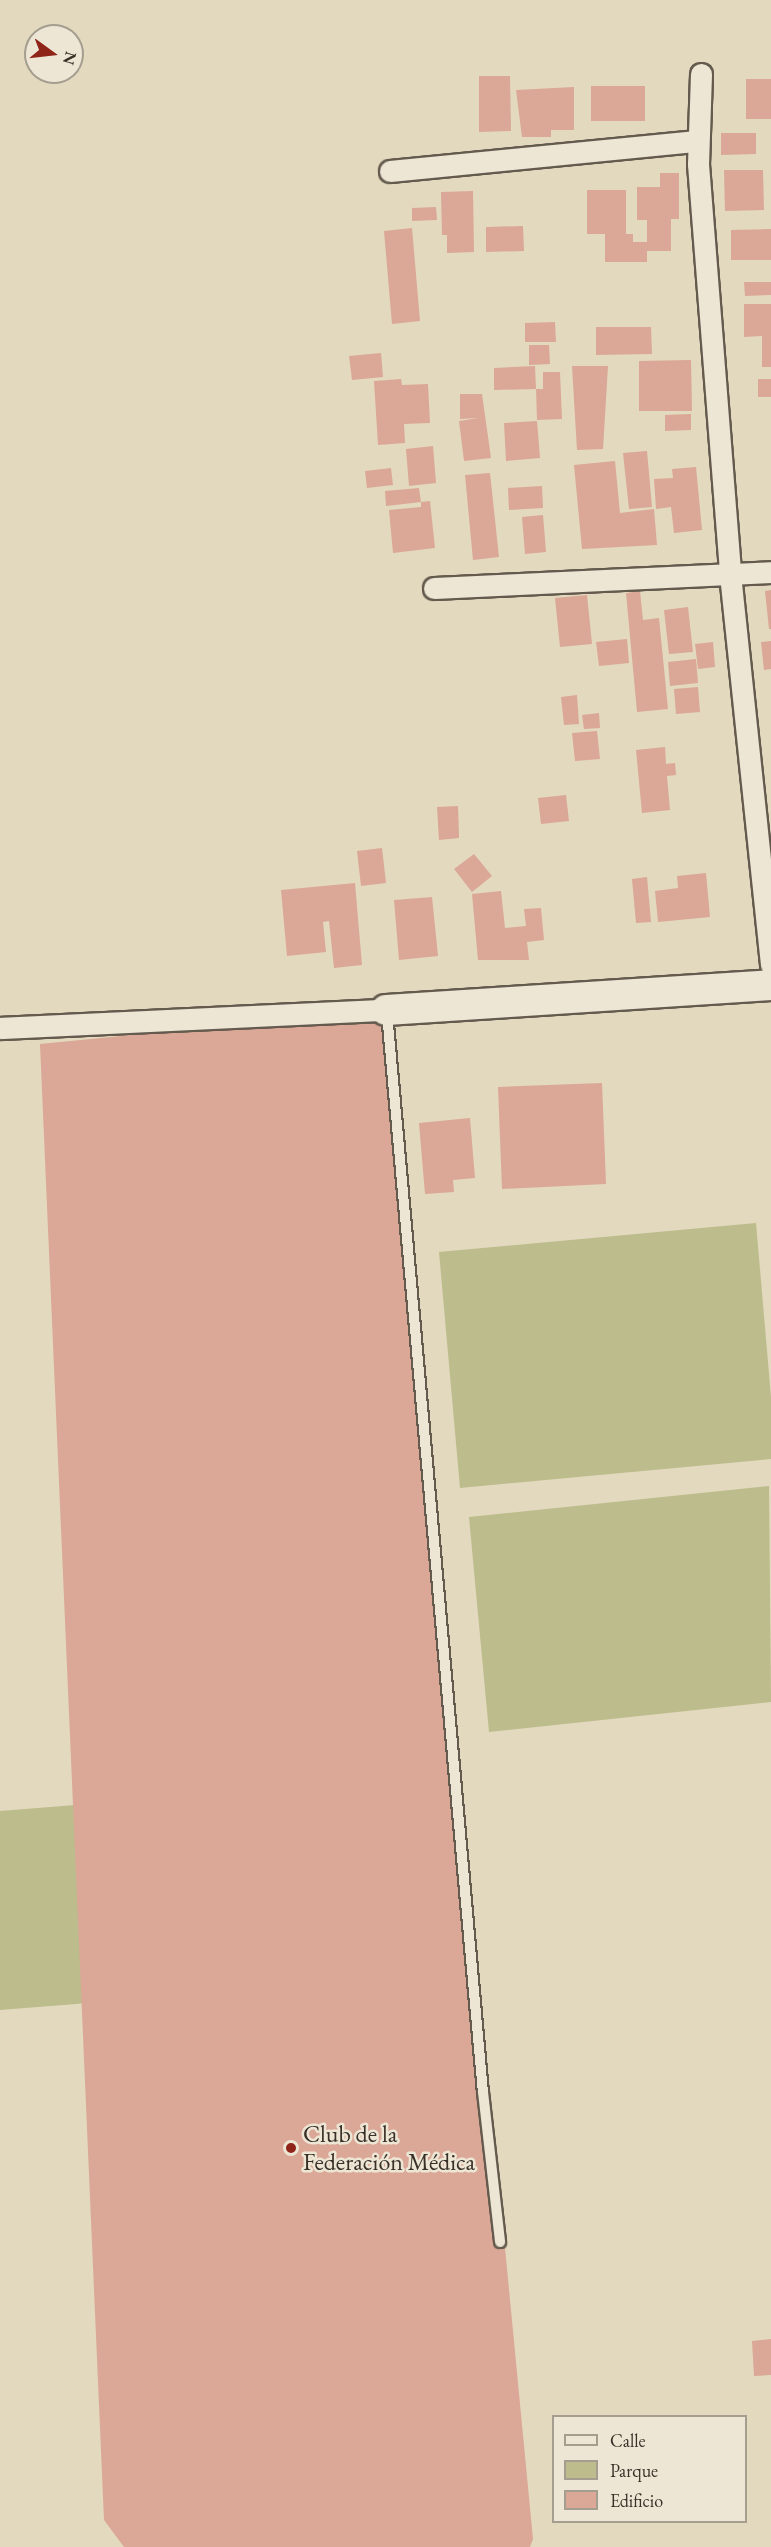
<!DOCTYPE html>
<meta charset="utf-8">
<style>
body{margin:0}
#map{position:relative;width:771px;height:2547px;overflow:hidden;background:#e3d9be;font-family:"EB Garamond",serif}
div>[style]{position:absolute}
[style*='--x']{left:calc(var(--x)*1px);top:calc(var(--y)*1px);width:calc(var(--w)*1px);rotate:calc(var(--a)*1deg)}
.green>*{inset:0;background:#bcbc8c}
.building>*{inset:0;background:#dba796}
.roads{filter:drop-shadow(2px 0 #645a4e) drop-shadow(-2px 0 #645a4e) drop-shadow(0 2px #645a4e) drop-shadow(0 -2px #645a4e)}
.service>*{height:10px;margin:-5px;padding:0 5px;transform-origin:5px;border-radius:5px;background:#ede6d5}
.minor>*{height:21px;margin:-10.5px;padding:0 10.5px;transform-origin:10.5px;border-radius:10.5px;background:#ede6d5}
.secondary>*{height:30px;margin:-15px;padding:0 15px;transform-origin:15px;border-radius:15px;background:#ede6d5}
.dots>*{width:16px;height:16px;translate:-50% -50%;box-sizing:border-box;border:3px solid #ede6d5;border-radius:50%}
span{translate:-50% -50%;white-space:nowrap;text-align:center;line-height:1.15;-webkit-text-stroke:5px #ede6d5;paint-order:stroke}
.poi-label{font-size:24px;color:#3a3028}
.left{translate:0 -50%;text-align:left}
.legend{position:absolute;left:552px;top:2415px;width:195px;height:108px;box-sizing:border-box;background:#ede6d5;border:2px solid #a59d90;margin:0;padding:8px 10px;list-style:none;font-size:18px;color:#3a3028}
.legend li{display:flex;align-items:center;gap:12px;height:30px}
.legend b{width:30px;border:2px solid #a59d90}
.north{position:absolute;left:24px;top:24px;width:60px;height:60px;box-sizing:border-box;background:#ede6d5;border:2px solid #a59d90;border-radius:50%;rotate:105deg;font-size:16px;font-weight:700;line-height:24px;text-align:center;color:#3a3028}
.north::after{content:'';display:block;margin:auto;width:21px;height:27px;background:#8f2418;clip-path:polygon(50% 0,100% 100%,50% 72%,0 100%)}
</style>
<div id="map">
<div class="green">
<i style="clip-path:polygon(756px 1223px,771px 1397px,771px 1459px,460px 1488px,439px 1252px)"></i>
<i style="clip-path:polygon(769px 1486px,771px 1702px,489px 1732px,469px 1517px)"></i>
<i style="clip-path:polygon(88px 1804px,101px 2002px,0 2010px,0 1811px)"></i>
</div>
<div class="building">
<i style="clip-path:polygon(479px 76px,510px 76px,511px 131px,479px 132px)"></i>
<i style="clip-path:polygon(746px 79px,771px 79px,771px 119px,746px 119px)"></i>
<i style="clip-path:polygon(591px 86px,645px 86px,645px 121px,591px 121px)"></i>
<i style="clip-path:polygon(574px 87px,574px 130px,551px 130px,551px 137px,522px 137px,516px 90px)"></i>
<i style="clip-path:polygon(721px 133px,756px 133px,756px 154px,721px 155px)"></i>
<i style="clip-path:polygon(724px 170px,763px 170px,764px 210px,725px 211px)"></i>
<i style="clip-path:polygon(660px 173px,679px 173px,679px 219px,671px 219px,671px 251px,647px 251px,647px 262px,605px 262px,605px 234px,587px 234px,587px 190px,626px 190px,626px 234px,633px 234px,633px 242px,647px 242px,647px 220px,637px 220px,637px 187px,660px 187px)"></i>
<i style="clip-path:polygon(473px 191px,474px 252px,447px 253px,447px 235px,442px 235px,441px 192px)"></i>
<i style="clip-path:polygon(436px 207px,437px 220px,412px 221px,412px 208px)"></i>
<i style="clip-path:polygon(523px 226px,524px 251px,486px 252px,486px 227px)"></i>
<i style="clip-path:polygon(412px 228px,420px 321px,392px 324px,384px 231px)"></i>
<i style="clip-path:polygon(771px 229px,771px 260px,731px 260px,731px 230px)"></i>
<i style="clip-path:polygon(744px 282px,771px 282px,771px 295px,745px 296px)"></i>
<i style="clip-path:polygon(744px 304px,771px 304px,771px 367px,762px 367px,762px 336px,744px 337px)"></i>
<i style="clip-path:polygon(555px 322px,556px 342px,525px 342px,525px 323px)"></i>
<i style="clip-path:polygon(596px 327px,651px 327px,652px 354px,596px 355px)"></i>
<i style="clip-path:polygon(529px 345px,549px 345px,550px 364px,529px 365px)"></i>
<i style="clip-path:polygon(381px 353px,383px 377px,352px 380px,349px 356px)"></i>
<i style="clip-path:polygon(691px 360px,692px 411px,639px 411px,639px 361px)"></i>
<i style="clip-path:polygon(535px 366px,536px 389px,494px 390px,494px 368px)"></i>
<i style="clip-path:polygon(572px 366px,608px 366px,603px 449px,577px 450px)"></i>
<i style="clip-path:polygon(543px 372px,560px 372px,562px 419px,537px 420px,536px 389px,543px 389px)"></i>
<i style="clip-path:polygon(401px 379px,402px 385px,428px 384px,430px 423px,404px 424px,405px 443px,378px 445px,374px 381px)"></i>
<i style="clip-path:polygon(758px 379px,771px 379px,771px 397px,758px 397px)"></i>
<i style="clip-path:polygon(460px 394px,482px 394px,491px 458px,464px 461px,459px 421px,479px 418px,460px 419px)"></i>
<i style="clip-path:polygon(691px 414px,691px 430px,665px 431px,665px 415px)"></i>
<i style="clip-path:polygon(537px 421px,540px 458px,506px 461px,504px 423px)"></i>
<i style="clip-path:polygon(433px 446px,436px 483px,409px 486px,406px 449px)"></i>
<i style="clip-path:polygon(647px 451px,652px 507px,629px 509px,623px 453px)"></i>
<i style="clip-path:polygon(615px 461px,620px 513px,654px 509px,657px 545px,582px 549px,574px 465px)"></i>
<i style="clip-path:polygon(696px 467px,702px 530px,674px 533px,671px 507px,656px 509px,654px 479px,673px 478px,672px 469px)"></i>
<i style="clip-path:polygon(391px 468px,393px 485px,367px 488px,365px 471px)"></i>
<i style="clip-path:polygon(490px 473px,499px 557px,473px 560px,465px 475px)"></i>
<i style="clip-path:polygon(542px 486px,543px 508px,509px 510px,508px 488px)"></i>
<i style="clip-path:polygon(419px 488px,421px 502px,386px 506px,385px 491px)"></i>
<i style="clip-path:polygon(430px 501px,435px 548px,393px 553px,389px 510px,421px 507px,421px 502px)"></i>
<i style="clip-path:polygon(543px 515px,546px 552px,525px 554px,522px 517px)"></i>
<i style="clip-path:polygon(771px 590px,771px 629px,769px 629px,765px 591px)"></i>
<i style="clip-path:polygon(640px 591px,643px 620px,659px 618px,668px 709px,637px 712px,626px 593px)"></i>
<i style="clip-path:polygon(587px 595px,592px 644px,560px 647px,555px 598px)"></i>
<i style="clip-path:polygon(688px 607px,693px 652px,669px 654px,664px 610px)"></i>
<i style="clip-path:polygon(627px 639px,629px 663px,599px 666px,596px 642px)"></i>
<i style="clip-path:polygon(771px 641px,771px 669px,764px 670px,761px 642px)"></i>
<i style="clip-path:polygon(713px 642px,715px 667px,698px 669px,695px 644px)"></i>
<i style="clip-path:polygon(696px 659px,698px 683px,670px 686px,668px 662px)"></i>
<i style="clip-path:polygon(698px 687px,700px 712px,676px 714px,674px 689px)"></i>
<i style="clip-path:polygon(577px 695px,579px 724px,564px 725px,561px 697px)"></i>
<i style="clip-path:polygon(599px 713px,600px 728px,584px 729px,582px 715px)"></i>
<i style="clip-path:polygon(597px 731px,600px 759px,575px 761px,572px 733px)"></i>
<i style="clip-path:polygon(665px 747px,666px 764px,675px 763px,676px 775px,667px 776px,670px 810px,642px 813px,636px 750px)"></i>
<i style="clip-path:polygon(566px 795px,569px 821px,541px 824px,538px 798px)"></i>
<i style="clip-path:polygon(458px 806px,459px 838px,439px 840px,437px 807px)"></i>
<i style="clip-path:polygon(382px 848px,386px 883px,361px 886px,357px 851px)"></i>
<i style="clip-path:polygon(474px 854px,492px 876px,472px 892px,454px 869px)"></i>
<i style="clip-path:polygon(706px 873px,710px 917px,658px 922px,655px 891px,678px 888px,677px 876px)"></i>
<i style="clip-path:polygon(647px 877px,651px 922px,636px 923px,632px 879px)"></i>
<i style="clip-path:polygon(355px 883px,362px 965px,334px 968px,329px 921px,323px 922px,326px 952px,287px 956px,281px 890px)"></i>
<i style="clip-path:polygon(501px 891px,505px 928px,526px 926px,524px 909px,541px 908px,544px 940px,527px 942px,529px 960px,478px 960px,472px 894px)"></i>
<i style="clip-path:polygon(432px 897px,438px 956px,399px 960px,394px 900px)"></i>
<i style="clip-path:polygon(386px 1010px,533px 2539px,530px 2547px,124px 2547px,104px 2520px,40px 1044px)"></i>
<i style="clip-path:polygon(602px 1083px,606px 1184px,502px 1189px,498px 1087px)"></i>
<i style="clip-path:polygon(470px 1118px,475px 1178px,453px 1180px,454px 1192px,425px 1194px,419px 1123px)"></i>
<i style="clip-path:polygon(771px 2339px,771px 2375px,754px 2376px,752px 2341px)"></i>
</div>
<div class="roads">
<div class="service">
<i style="--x:387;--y:1013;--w:1083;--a:84.92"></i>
<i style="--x:483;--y:2092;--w:151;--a:83.5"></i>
</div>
<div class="minor">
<i style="--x:701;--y:74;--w:90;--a:91.9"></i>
<i style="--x:698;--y:164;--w:411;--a:85.5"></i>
<i style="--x:730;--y:574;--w:393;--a:84"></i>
<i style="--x:390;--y:171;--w:308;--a:-5.6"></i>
<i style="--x:434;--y:588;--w:337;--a:-2.7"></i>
<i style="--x:0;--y:1028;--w:386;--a:-2.7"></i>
</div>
<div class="secondary">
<i style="--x:386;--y:1010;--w:386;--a:-3.7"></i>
</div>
</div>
<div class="dots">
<i style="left:291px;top:2148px;background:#8f2418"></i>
</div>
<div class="poi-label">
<span class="left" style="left:303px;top:2148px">Club de la<br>Federación Médica</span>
</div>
<ul class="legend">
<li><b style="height:8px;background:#ede6d5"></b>Calle</li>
<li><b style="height:16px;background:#bcbc8c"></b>Parque</li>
<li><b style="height:16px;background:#dba796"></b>Edificio</li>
</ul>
<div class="north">N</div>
</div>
